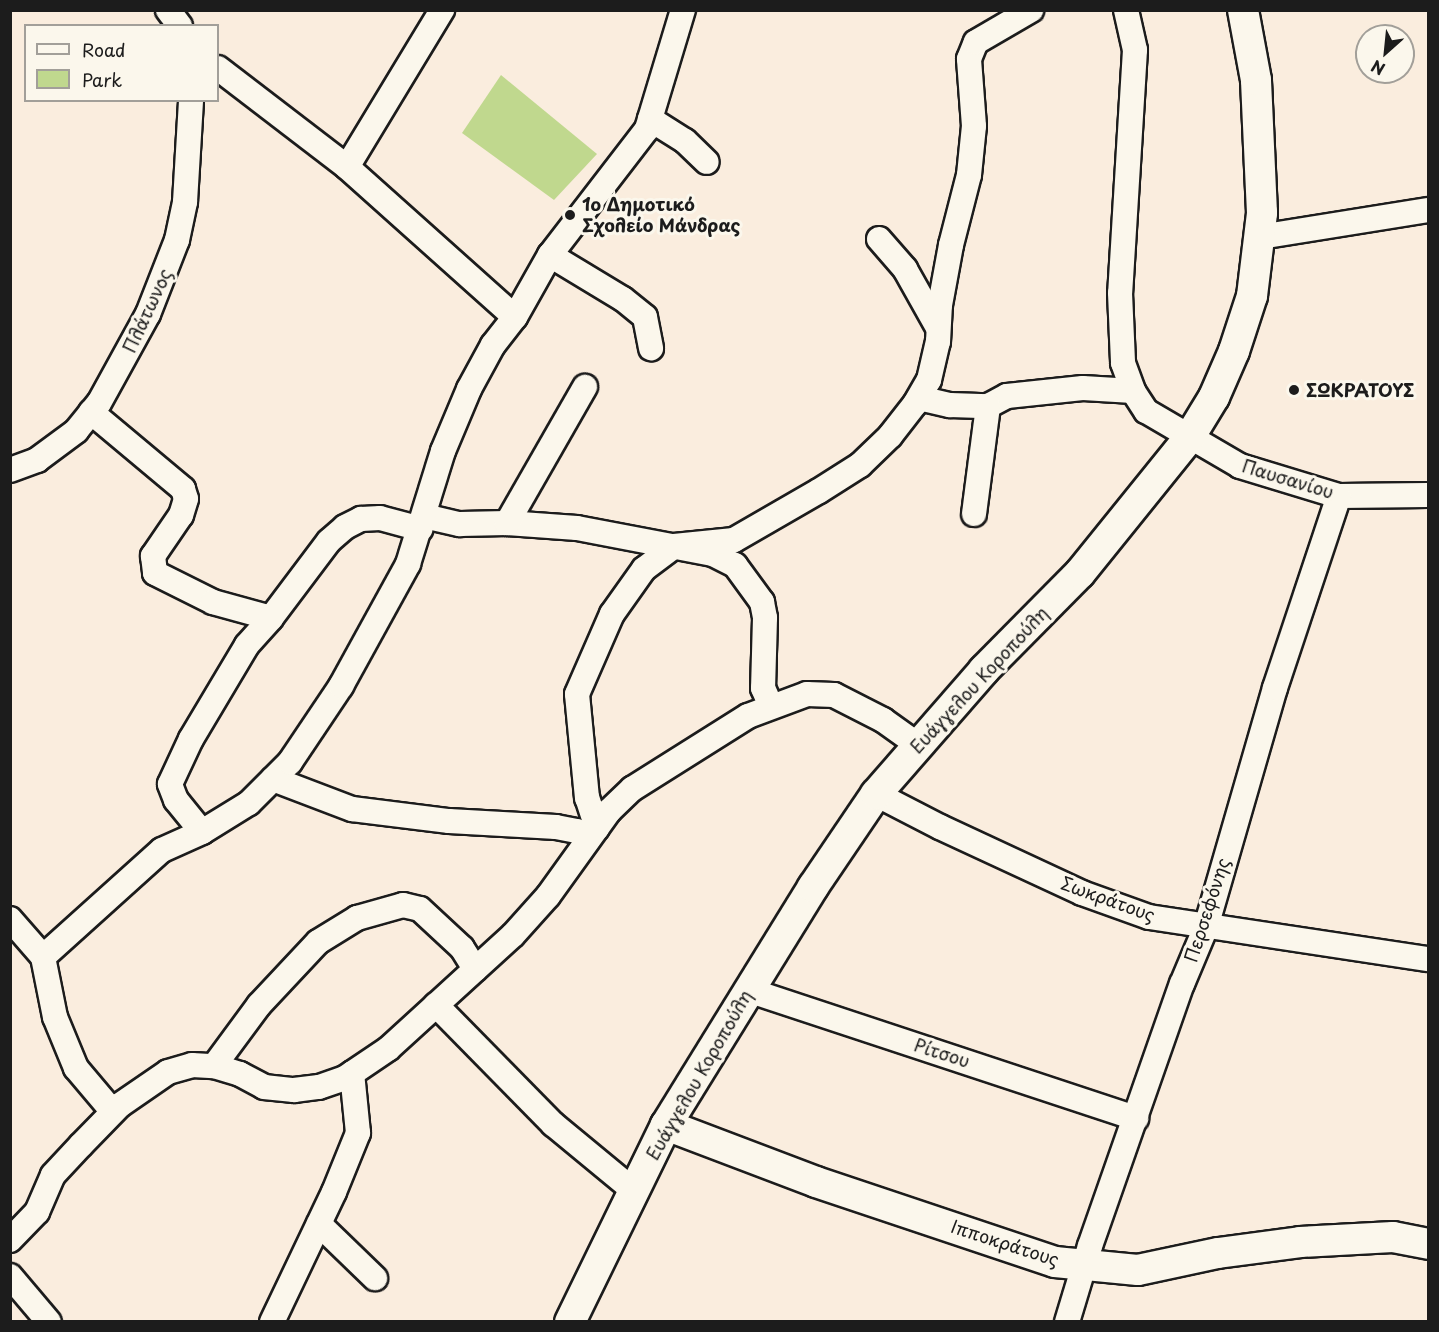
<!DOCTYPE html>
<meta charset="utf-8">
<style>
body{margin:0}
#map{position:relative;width:1439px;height:1332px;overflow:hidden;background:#faedde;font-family:"Playpen Sans",sans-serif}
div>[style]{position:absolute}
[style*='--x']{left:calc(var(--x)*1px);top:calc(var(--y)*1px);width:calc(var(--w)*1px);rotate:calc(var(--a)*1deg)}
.green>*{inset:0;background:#c0d88e}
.roads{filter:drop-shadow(2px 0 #1c1c1c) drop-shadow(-2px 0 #1c1c1c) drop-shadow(0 2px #1c1c1c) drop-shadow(0 -2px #1c1c1c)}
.minor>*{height:24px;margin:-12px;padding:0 12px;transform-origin:12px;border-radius:12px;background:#fbf7ec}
.tertiary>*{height:30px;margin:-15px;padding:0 15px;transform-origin:15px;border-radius:15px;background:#fbf7ec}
.dots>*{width:16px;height:16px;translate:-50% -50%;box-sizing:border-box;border:3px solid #fbf7ec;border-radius:50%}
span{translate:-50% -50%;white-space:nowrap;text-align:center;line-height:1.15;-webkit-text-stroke:6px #fbf7ec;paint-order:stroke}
.poi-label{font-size:18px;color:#1c1c1c;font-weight:700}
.left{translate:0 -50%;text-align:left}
.street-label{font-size:18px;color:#1c1c1c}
.frame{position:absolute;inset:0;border:12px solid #1c1c1c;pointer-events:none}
.legend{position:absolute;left:24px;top:24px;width:195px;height:78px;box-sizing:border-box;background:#fbf7ec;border:2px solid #a29f99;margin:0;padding:8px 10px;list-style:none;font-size:18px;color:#1c1c1c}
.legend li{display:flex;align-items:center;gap:12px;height:30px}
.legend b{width:30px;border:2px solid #a29f99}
.north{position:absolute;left:1355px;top:24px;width:60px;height:60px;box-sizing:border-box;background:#fbf7ec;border:2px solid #a29f99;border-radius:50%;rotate:207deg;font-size:16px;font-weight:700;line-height:24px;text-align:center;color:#1c1c1c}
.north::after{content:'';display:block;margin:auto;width:21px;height:27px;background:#1c1c1c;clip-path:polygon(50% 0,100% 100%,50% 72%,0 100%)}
</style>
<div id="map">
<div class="green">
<i style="clip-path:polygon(501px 75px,597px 154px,554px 200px,462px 133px)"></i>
</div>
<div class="roads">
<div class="minor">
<i style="--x:168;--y:10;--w:20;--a:53"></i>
<i style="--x:1126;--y:10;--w:41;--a:77.3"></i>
<i style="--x:1135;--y:50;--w:243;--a:93.5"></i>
<i style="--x:1120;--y:293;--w:70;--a:87.5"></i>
<i style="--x:1123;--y:363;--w:30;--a:70"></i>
<i style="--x:1133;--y:391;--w:24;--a:57"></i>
<i style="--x:1146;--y:411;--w:109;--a:30.3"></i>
<i style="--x:1240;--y:466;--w:103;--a:16.9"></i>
<i style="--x:1339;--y:496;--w:89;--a:-0.6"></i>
<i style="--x:218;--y:68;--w:163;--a:37.5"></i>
<i style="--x:347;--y:167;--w:225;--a:41.8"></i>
<i style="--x:650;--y:119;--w:41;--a:32.2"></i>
<i style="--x:685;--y:141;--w:30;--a:44"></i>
<i style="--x:347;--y:167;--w:184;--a:-58.8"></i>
<i style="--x:1260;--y:237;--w:170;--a:-9.1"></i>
<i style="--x:879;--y:239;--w:40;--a:49"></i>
<i style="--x:905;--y:269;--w:65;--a:60.7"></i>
<i style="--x:550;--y:255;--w:85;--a:31.1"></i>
<i style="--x:623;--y:299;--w:28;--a:39"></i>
<i style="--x:645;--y:317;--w:32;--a:79"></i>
<i style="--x:919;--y:398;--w:32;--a:13"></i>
<i style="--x:950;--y:405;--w:38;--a:2"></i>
<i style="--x:988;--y:406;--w:21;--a:-28"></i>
<i style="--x:1007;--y:396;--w:76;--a:-6"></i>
<i style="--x:1083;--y:388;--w:50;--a:3.4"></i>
<i style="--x:91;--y:412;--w:120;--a:39.9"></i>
<i style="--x:183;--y:489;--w:10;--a:73"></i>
<i style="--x:186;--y:499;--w:17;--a:107"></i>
<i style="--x:181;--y:515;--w:50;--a:124.3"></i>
<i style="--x:153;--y:556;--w:17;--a:83"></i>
<i style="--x:155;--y:573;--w:65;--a:26.6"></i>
<i style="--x:213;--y:602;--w:60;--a:15.4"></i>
<i style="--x:10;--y:470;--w:29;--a:-20"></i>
<i style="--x:37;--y:460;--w:49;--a:-36.6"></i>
<i style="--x:76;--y:431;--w:36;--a:-51"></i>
<i style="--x:99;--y:403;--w:102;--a:-61.2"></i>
<i style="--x:148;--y:314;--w:79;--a:-68.6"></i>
<i style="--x:177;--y:240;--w:39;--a:-78"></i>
<i style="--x:185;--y:202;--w:102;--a:-86.6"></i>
<i style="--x:974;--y:514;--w:109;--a:-82.6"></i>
<i style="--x:424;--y:516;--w:37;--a:13"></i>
<i style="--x:460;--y:524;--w:47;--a:-1.2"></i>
<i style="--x:507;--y:523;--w:70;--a:4.1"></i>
<i style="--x:577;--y:528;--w:138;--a:10.8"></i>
<i style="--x:713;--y:554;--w:25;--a:27"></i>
<i style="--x:735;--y:565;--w:46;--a:53.9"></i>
<i style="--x:762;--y:602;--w:16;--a:79"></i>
<i style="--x:765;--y:618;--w:70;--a:91.6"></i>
<i style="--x:763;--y:688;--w:20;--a:66"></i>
<i style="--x:507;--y:523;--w:157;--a:-60.2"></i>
<i style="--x:273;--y:779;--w:85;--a:20.8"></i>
<i style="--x:352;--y:809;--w:98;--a:7.1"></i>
<i style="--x:449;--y:821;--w:107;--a:3.2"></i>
<i style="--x:556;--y:827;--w:21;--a:11"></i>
<i style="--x:577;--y:831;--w:14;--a:39"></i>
<i style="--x:876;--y:794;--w:72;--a:27.3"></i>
<i style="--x:940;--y:827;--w:157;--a:24.9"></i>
<i style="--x:1082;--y:893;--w:71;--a:19.7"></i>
<i style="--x:1149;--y:917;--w:282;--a:8.6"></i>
<i style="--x:597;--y:828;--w:32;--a:-108"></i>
<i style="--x:587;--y:798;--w:104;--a:-95.5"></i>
<i style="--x:577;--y:694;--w:87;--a:-66.4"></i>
<i style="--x:612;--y:614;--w:55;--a:-54.6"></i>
<i style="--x:644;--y:569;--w:38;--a:-37"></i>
<i style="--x:674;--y:546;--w:60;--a:-5.7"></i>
<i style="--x:734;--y:540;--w:98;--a:-30"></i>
<i style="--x:819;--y:491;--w:49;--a:-32.4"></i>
<i style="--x:860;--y:465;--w:42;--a:-44"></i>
<i style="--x:890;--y:436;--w:41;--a:-52"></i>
<i style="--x:915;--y:404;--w:28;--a:-60"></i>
<i style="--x:929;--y:380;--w:39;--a:-77"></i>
<i style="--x:938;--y:342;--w:37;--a:-87"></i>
<i style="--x:940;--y:305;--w:61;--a:-79.6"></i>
<i style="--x:951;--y:245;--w:72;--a:-75.6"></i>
<i style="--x:969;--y:175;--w:49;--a:-84.2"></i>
<i style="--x:974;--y:126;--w:67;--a:-94.3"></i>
<i style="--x:969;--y:59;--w:18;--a:-68"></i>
<i style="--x:976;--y:42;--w:64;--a:-30.2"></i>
<i style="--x:202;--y:832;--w:41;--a:-129.1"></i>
<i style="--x:176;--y:800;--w:17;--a:-111"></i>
<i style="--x:170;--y:784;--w:50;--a:-65"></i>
<i style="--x:191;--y:739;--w:109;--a:-59.2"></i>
<i style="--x:247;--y:645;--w:36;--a:-48"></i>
<i style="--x:271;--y:618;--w:96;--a:-53"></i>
<i style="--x:329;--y:541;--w:21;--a:-41"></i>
<i style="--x:345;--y:527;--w:18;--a:-27"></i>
<i style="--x:361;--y:519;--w:19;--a:-3"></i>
<i style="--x:380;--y:518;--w:42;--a:15"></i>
<i style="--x:10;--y:919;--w:50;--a:49"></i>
<i style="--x:43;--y:957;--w:61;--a:78.7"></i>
<i style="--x:55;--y:1017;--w:55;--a:67.6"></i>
<i style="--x:76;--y:1068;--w:57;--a:49.9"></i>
<i style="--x:43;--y:957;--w:160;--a:-42"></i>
<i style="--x:162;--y:850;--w:44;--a:-24.2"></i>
<i style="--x:202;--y:832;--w:55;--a:-31.7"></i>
<i style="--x:249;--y:803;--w:58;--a:-45"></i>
<i style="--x:290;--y:762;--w:92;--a:-56.1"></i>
<i style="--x:341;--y:686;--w:139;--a:-61.2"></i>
<i style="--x:408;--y:564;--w:118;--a:-72.8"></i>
<i style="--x:443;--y:451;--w:67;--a:-67.2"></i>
<i style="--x:469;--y:389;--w:50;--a:-61.4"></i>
<i style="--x:493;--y:345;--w:36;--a:-52"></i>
<i style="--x:515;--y:317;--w:71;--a:-60.6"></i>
<i style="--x:550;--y:255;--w:159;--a:-52.4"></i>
<i style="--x:647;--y:129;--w:124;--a:-73.2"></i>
<i style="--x:748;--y:990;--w:409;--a:18.3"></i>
<i style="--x:436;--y:1005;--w:167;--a:45.5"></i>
<i style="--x:553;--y:1124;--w:104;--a:39.5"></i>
<i style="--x:214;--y:1066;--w:76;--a:-53.6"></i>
<i style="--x:259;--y:1005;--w:86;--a:-46.9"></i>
<i style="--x:318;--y:942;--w:46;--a:-31.6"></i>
<i style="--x:357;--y:918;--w:48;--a:-15.8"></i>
<i style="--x:403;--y:905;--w:17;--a:13"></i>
<i style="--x:420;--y:909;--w:57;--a:42.9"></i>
<i style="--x:462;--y:948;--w:25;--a:58"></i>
<i style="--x:319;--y:1224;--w:78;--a:44"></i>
<i style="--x:10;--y:1240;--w:39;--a:-46"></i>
<i style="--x:37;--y:1212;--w:40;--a:-66.6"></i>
<i style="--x:53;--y:1175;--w:41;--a:-47"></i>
<i style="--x:81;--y:1145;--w:56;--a:-45.7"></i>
<i style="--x:120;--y:1105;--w:58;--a:-34.5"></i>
<i style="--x:168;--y:1072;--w:25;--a:-16"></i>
<i style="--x:192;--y:1065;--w:22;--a:3"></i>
<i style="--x:214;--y:1066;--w:27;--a:17"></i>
<i style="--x:240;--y:1074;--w:27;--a:28"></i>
<i style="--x:264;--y:1087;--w:30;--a:6"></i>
<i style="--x:294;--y:1090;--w:25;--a:-7"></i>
<i style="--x:319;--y:1087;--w:28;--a:-19"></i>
<i style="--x:345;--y:1078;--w:52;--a:-34"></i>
<i style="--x:388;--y:1049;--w:169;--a:-42.4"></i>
<i style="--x:513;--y:935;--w:52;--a:-48.1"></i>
<i style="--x:548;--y:896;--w:105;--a:-54.3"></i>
<i style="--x:609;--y:811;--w:32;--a:-44"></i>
<i style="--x:632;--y:789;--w:137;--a:-32.2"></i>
<i style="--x:748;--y:716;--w:63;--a:-20.4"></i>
<i style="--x:807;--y:694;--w:27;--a:2"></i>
<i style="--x:834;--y:695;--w:55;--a:27"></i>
<i style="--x:883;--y:720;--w:43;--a:35.5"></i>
<i style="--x:10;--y:1276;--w:60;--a:49.7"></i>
<i style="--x:272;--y:1322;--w:144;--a:-64.5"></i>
<i style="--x:334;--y:1192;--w:64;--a:-67.9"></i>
<i style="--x:358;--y:1133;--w:60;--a:-95.7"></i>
<i style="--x:1067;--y:1322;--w:79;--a:-73.2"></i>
<i style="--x:1090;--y:1246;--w:278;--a:-70.7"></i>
<i style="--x:1182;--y:984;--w:62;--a:-67.2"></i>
<i style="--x:1206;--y:927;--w:249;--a:-73.9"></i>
<i style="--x:1275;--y:688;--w:202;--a:-71.6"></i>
</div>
<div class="tertiary">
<i style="--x:666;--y:1125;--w:160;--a:20.8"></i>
<i style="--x:816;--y:1182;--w:252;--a:18.5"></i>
<i style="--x:1055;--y:1262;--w:83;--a:5.5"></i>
<i style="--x:1138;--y:1270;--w:82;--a:-12"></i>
<i style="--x:1218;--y:1253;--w:83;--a:-7.6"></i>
<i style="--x:1300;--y:1242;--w:93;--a:-3.1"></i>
<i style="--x:1393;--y:1237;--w:36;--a:11"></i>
<i style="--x:570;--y:1322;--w:219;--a:-64"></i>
<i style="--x:666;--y:1125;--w:280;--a:-58.3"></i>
<i style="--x:813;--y:887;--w:112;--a:-55.9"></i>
<i style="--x:876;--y:794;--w:164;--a:-48.9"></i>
<i style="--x:984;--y:670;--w:136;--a:-45.3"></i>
<i style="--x:1080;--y:573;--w:174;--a:-51.1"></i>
<i style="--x:1189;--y:438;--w:48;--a:-58.6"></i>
<i style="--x:1214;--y:397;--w:50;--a:-66.5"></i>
<i style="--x:1234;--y:351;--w:58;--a:-71.9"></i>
<i style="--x:1252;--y:296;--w:84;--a:-83.1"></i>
<i style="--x:1262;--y:213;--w:133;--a:-92.6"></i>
<i style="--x:1256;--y:80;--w:71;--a:-100.5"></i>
</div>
</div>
<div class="dots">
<i style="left:570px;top:215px;background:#1c1c1c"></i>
<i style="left:1294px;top:390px;background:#1c1c1c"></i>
</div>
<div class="poi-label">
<span class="left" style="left:582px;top:215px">1ο Δημοτικό<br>Σχολείο Μάνδρας</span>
<span class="left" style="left:1306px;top:390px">ΣΩΚΡΑΤΟΥΣ</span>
</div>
<div class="street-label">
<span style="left:147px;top:311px;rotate:-65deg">Πλάτωνος</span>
<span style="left:1288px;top:479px;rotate:17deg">Παυσανίου</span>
<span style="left:979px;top:680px;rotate:-47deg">Ευάγγελου Κοροπούλη</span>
<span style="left:1108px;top:899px;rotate:20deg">Σωκράτους</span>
<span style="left:1207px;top:910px;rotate:-72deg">Περσεφόνης</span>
<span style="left:942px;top:1053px;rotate:18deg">Ρίτσου</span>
<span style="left:699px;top:1075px;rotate:-60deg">Ευάγγελου Κοροπούλη</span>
<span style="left:1005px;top:1243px;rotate:18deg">Ιπποκράτους</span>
</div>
<div class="frame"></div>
<ul class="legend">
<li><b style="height:8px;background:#fbf7ec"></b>Road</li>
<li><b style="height:16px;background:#c0d88e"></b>Park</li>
</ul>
<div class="north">N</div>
</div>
